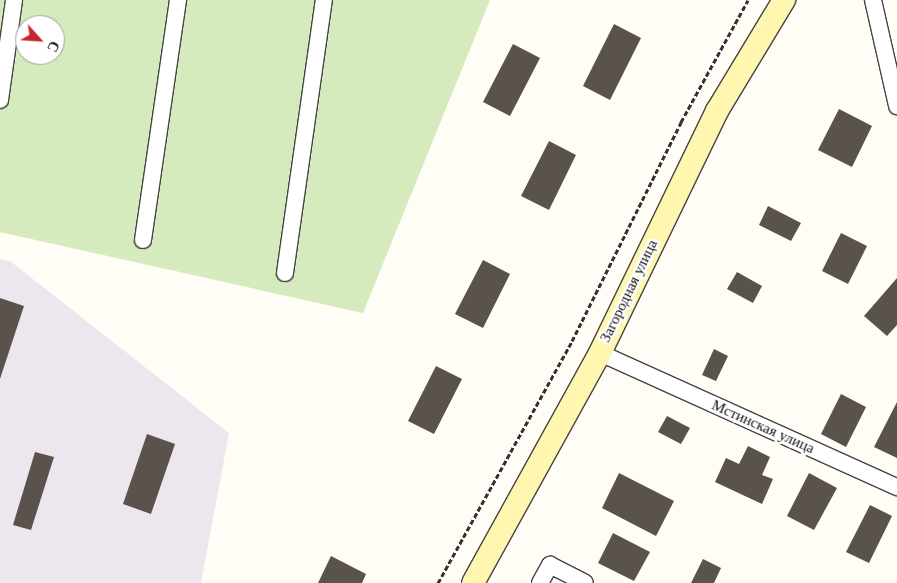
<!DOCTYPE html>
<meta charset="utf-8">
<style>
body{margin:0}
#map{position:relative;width:897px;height:583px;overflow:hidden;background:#fffdf5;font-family:"Times New Roman",serif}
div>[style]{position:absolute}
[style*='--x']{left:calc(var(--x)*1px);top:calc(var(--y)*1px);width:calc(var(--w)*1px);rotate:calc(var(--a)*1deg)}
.industrial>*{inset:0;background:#eee6ef}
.green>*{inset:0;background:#d5ebbd}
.building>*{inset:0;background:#5a524d}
.path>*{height:3px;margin-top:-1.5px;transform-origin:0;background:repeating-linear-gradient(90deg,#333 0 5px,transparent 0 7.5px)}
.roads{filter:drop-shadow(1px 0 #444) drop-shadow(-1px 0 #444) drop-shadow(0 1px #444) drop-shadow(0 -1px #444)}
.minor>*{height:16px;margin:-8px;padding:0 8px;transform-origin:8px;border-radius:8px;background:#fff}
.secondary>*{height:22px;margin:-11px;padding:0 11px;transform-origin:11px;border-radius:11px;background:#fff6b0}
span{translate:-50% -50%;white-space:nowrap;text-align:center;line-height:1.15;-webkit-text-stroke:5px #fff;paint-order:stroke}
.street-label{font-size:15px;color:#111}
.north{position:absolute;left:15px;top:15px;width:50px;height:50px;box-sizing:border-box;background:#fff;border:1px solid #a0a0a0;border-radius:50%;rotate:116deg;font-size:14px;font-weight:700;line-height:20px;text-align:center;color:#111}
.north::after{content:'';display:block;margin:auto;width:18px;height:22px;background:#c4262e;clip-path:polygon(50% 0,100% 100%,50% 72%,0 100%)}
</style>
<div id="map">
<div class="industrial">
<i style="clip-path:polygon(0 259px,10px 261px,229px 433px,201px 583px,0 583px)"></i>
</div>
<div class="green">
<i style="clip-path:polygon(evenodd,0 0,490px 0,363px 313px,0 232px,0 0,25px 25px,55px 25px,55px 55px,25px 55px,25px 25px)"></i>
</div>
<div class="building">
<i style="clip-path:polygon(614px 24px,641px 38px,610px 100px,583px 86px)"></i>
<i style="clip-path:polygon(513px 44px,540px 58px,510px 116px,483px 102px)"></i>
<i style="clip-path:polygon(839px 109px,872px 126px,852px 167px,818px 150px)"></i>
<i style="clip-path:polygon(549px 141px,576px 155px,549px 210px,521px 196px)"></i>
<i style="clip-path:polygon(768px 206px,801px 223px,791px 241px,759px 225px)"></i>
<i style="clip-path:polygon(841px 233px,867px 246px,848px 284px,822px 271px)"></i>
<i style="clip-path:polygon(483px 260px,510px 274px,483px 328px,455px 314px)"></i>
<i style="clip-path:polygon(737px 272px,762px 286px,753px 303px,727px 289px)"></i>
<i style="clip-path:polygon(897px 278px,897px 325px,887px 336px,864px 316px)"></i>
<i style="clip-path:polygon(0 298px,24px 306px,0 379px)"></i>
<i style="clip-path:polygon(714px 349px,728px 356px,716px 381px,702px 375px)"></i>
<i style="clip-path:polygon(436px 366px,462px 379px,434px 434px,408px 421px)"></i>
<i style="clip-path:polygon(841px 394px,866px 407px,846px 447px,821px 434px)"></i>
<i style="clip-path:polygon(897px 402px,897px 458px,874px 447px)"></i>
<i style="clip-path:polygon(667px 416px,690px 428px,681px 444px,658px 432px)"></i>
<i style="clip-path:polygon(147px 434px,175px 444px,151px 514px,123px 504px)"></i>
<i style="clip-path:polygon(748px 446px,770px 457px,762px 475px,773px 479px,762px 504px,715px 482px,726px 458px,739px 464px)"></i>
<i style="clip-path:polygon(35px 452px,54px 457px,31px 530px,13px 525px)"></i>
<i style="clip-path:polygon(619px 473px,674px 501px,656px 536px,602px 508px)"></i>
<i style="clip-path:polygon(809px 473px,837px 488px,814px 530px,787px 516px)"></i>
<i style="clip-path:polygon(870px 505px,892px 516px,869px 563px,846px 552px)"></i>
<i style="clip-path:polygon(613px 533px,650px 552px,634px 581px,598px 563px)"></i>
<i style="clip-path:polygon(331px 556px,366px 574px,362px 583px,318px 583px)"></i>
<i style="clip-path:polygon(703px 559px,721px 568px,714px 583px,691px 583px)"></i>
</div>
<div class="path">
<i style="--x:438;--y:583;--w:277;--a:-61"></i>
<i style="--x:572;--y:341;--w:245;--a:-63.5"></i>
<i style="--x:681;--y:122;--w:139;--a:-61.2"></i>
</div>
<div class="roads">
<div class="minor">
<i style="--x:873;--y:0;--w:109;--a:77.2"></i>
<i style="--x:0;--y:100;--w:101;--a:-82"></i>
<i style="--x:143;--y:240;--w:243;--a:-81.7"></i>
<i style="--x:285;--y:273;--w:276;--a:-81.9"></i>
<i style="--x:600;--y:353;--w:326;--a:24.3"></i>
<i style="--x:540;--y:583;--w:21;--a:-61"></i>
<i style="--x:550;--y:565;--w:39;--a:27"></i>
</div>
<div class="secondary">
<i style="--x:473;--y:583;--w:263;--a:-61.1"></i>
<i style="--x:600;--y:353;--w:269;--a:-64.2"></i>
<i style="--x:717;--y:111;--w:130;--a:-58.9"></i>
</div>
</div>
<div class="street-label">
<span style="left:629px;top:291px;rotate:-64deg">Загородная улица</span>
<span style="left:763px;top:427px;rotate:24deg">Мстинская улица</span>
</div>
<div class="north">С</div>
</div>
